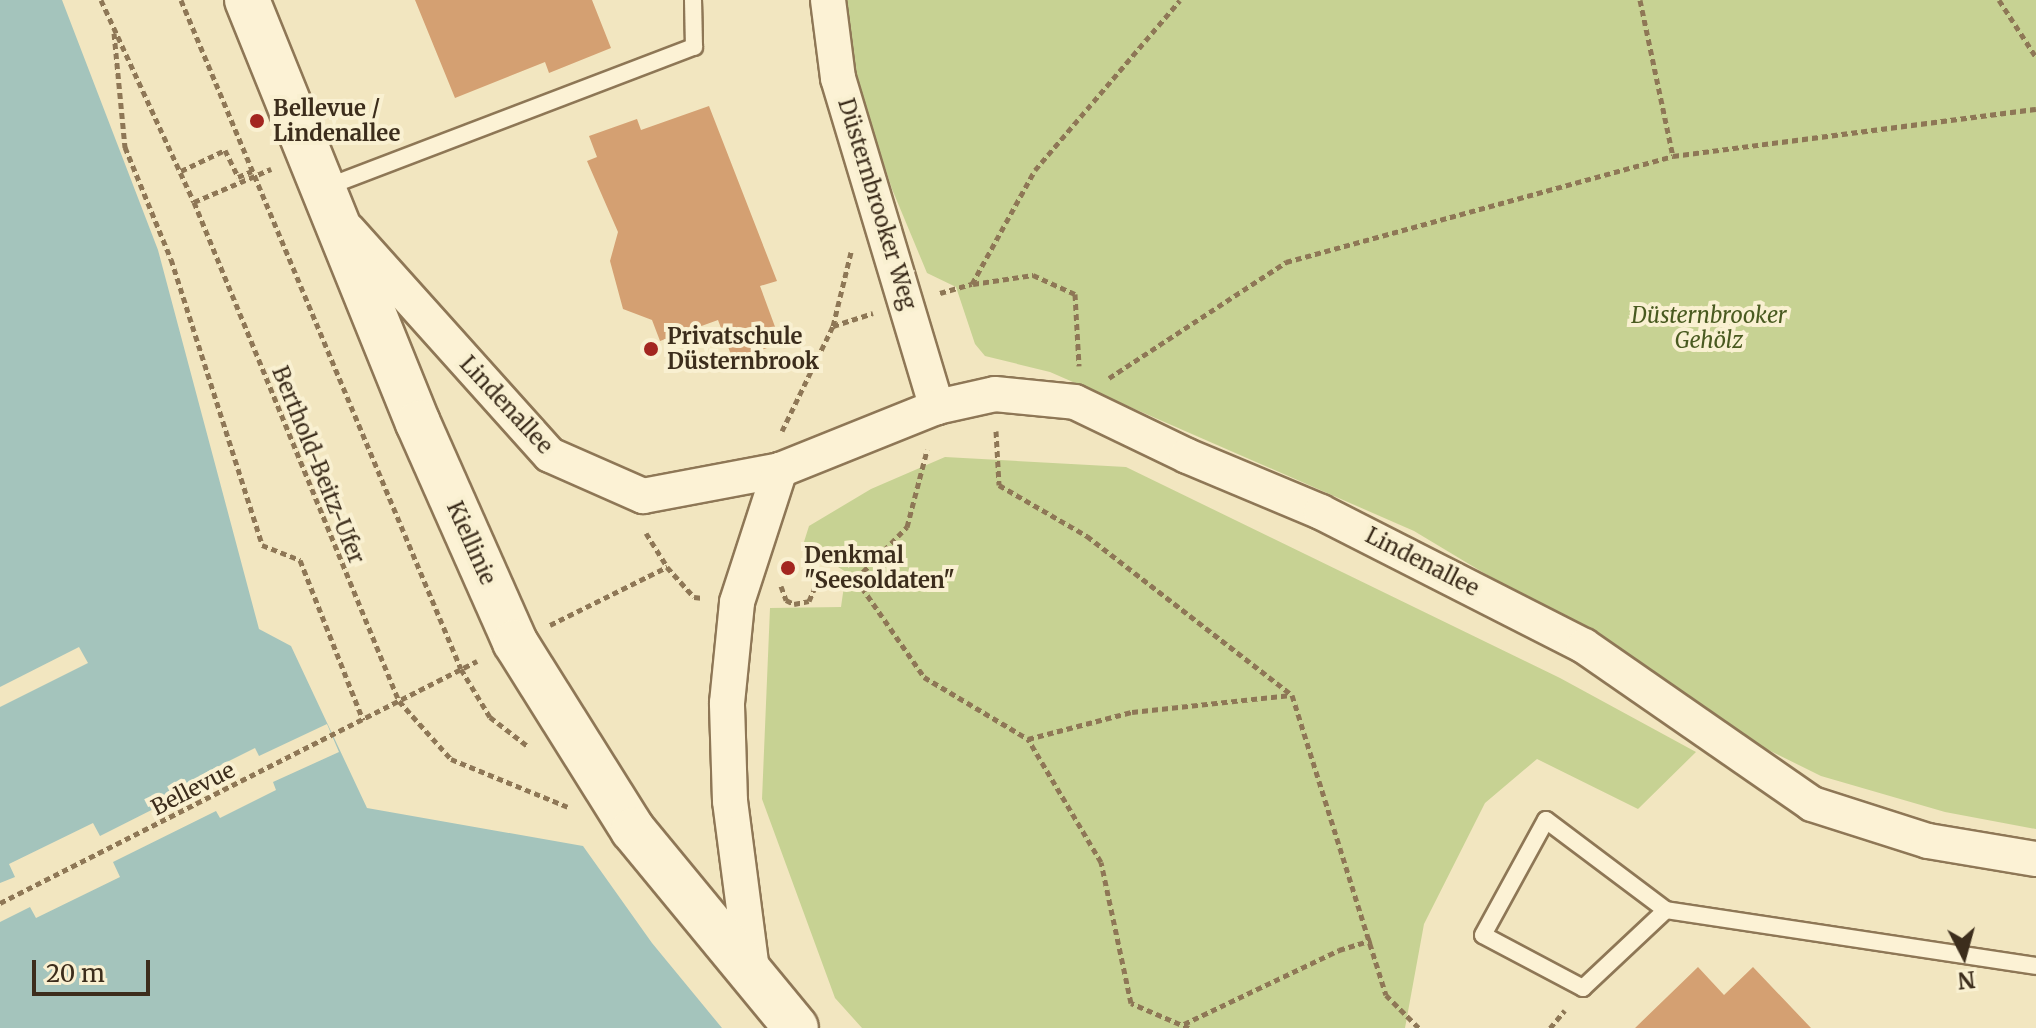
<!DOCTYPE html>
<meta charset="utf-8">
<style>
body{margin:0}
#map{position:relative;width:2036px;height:1028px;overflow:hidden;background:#f2e6c0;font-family:Merriweather,serif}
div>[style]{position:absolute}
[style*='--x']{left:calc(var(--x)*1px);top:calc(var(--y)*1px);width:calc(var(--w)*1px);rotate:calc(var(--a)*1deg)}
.green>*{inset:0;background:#c7d293}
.water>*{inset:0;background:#a4c4bc}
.pier>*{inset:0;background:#f2e6c0}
.building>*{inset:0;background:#d4a072}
.path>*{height:5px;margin-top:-2.5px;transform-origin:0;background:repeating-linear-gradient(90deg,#8e7756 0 6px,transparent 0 10px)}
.roads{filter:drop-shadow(2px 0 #8e7756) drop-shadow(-2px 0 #8e7756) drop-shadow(0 2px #8e7756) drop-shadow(0 -2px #8e7756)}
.lane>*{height:16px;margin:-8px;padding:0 8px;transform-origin:8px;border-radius:8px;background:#fcf2d5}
.street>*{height:34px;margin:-17px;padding:0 17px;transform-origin:17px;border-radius:17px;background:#fcf2d5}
.secondary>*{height:44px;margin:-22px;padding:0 22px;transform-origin:22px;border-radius:22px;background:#fcf2d5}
.dots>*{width:22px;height:22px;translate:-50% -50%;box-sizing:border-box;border:4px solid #f9f0d1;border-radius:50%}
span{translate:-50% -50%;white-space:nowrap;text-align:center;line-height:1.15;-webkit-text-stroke:8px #f9f0d1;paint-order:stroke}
.poi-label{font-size:22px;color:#3c2d1c;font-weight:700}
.left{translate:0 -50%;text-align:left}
.street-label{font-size:22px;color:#3c2d1c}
.park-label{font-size:22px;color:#495a20;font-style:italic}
.north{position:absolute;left:1924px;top:916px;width:80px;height:80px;-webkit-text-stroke:6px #f9f0d1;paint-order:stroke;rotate:174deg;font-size:22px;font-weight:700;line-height:32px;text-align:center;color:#3c2d1c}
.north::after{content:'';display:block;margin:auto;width:28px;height:36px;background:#3c2d1c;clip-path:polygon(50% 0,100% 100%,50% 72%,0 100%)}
.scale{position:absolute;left:32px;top:960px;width:118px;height:36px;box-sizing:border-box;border:4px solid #3c2d1c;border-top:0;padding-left:10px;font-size:24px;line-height:28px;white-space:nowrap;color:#3c2d1c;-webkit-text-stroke:6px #f9f0d1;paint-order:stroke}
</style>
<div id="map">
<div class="green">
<i style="clip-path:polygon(843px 0,2036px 0,2036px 829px,1945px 812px,1821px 776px,1724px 728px,1607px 647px,1414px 531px,1050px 372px,985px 356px,975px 344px,956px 287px,927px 273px,892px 189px,851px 64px)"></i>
<i style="clip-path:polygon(945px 457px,1126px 467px,1560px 678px,1696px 752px,1638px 809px,1537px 759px,1485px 803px,1424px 924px,1405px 1028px,862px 1028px,835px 998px,762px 799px,770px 608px,841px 607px,846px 572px,803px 545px,809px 526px,871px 489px)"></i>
</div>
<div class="water">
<i style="clip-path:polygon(0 0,62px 0,158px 250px,259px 629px,291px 646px,367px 808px,583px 846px,652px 943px,722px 1028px,0 1028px)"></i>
</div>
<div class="pier">
<i style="clip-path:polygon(79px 647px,88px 663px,0 707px,0 687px)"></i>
<i style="clip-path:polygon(327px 724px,339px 752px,273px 782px,276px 790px,220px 818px,216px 811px,113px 862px,120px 877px,36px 918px,30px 907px,0 922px,0 883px,15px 877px,9px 864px,93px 823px,100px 836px,203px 784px,199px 776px,255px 748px,259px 756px)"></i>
</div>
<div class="building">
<i style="clip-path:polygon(415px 0,592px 0,611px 48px,549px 73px,545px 62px,455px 98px)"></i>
<i style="clip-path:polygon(709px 106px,777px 281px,760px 286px,781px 343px,733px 360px,718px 320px,660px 341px,652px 320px,623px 309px,610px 261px,618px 232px,587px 161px,597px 157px,589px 136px,637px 119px,641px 130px)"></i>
<i style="clip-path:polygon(1698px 967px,1724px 995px,1753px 967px,1811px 1028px,1635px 1028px)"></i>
</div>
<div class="path">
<i style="--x:101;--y:0;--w:222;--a:65.3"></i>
<i style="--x:194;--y:202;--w:539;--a:67.67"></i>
<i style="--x:399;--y:701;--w:78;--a:48.1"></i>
<i style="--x:451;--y:759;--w:126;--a:22.3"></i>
<i style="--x:181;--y:0;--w:725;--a:67.29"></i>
<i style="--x:461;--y:669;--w:56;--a:58.9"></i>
<i style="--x:490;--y:717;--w:49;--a:37.6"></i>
<i style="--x:1640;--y:0;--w:159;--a:78.1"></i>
<i style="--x:1999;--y:0;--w:68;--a:57"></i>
<i style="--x:114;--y:33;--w:115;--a:84.5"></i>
<i style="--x:125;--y:147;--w:121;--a:67.7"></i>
<i style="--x:171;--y:259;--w:300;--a:72.3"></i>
<i style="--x:262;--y:545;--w:41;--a:21.5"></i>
<i style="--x:300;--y:560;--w:172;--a:68.5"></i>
<i style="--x:181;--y:171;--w:49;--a:-25.5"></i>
<i style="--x:225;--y:150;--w:30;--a:64"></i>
<i style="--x:238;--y:177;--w:15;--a:-23"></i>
<i style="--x:194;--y:202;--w:84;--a:-23.2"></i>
<i style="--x:973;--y:284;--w:61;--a:-8.5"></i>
<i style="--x:1033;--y:275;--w:46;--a:24.3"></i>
<i style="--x:1075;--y:294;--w:72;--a:86.8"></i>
<i style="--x:940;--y:293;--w:33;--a:-16"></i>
<i style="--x:972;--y:284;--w:130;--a:-61.1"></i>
<i style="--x:1035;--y:170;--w:223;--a:-49.5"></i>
<i style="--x:833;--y:326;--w:42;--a:-18"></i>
<i style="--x:1109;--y:378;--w:212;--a:-33.2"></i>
<i style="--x:1286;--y:262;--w:401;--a:-15.3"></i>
<i style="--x:1673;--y:156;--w:366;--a:-7.4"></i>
<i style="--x:782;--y:431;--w:117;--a:-64.1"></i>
<i style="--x:833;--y:326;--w:76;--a:-76.3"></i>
<i style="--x:996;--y:431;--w:54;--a:86.8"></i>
<i style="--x:999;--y:485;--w:102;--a:30.1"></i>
<i style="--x:1087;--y:536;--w:259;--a:37.8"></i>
<i style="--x:1292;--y:695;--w:314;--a:72.6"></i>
<i style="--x:1386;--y:995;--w:47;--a:45"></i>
<i style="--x:646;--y:533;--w:40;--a:58"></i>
<i style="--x:667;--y:567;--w:40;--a:48"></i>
<i style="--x:694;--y:597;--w:9;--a:6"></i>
<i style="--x:856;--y:579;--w:119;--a:55.2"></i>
<i style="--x:924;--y:677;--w:121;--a:30.8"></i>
<i style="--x:781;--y:586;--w:15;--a:70"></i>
<i style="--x:786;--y:600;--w:9;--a:27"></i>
<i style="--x:794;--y:604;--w:15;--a:-11"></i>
<i style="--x:809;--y:601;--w:15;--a:-67"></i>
<i style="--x:815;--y:587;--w:42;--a:-11"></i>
<i style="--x:856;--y:579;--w:73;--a:-45.6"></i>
<i style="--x:907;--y:527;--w:80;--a:-75.4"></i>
<i style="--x:550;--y:625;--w:131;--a:-26.4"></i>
<i style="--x:0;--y:903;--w:535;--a:-26.9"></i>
<i style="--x:1184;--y:1024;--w:172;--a:-25.5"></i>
<i style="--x:1339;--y:950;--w:34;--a:-17"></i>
<i style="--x:1189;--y:1028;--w:63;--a:-156.7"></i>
<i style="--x:1131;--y:1003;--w:144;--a:-102"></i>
<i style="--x:1101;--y:862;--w:143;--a:-120.7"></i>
<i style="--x:1028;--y:739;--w:107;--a:-14.6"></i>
<i style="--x:1132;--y:712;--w:160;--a:-6.1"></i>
<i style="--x:1550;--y:1028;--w:23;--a:-50"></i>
</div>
<div class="roads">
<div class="lane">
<i style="--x:324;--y:188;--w:396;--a:-20.9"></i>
<i style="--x:694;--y:47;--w:47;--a:-91.2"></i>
<i style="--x:1666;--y:910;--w:114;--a:136.8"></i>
<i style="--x:1583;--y:988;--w:113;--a:-152.1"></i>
<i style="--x:1483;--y:935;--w:131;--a:-61.3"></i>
<i style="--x:1546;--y:820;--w:150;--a:36.9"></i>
<i style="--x:1666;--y:910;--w:374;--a:8.6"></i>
</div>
<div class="street">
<i style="--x:828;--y:0;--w:79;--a:82.7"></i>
<i style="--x:838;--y:78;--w:344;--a:73.3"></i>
<i style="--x:348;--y:230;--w:302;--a:48.1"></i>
<i style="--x:550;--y:455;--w:102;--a:23.8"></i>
<i style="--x:643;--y:496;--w:139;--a:-10.7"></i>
<i style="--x:780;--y:470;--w:169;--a:-21.9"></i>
<i style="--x:937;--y:407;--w:59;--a:-12.6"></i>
<i style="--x:995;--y:394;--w:80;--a:5.7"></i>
<i style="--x:1075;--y:402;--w:124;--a:25.7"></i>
<i style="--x:1187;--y:456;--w:145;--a:22.7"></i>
<i style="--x:1321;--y:512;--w:295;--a:27"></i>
<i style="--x:1584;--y:646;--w:277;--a:34.7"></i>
<i style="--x:1812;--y:804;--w:122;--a:17.7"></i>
<i style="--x:1928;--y:841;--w:109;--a:9.5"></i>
<i style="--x:753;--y:978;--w:178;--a:-97.4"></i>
<i style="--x:730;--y:801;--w:98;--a:-91.8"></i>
<i style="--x:727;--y:703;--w:101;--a:-84.3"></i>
<i style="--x:737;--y:602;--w:139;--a:-72"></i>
</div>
<div class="secondary">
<i style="--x:247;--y:0;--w:456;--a:68"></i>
<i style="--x:418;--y:423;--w:240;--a:66.1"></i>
<i style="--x:515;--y:642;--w:222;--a:57.9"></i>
<i style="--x:633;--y:830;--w:256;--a:50.5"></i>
</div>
</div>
<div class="dots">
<i style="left:257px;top:121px;background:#a32620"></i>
<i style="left:651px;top:349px;background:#a32620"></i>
<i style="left:788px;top:568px;background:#a32620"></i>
</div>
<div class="poi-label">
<span class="left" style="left:273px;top:121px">Bellevue /<br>Lindenallee</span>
<span class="left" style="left:667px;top:349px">Privatschule<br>Düsternbrook</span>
<span class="left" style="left:804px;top:568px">Denkmal<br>"Seesoldaten"</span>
</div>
<div class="street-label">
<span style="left:877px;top:204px;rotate:73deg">Düsternbrooker Weg</span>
<span style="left:506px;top:405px;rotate:47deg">Lindenallee</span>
<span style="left:318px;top:465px;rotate:68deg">Berthold-Beitz-Ufer</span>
<span style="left:471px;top:543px;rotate:66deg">Kiellinie</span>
<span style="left:1422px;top:562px;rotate:27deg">Lindenallee</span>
<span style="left:193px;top:789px;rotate:-27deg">Bellevue</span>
</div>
<div class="park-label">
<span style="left:1709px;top:328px">Düsternbrooker<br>Gehölz</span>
</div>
<div class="north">N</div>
<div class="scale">20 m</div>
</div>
